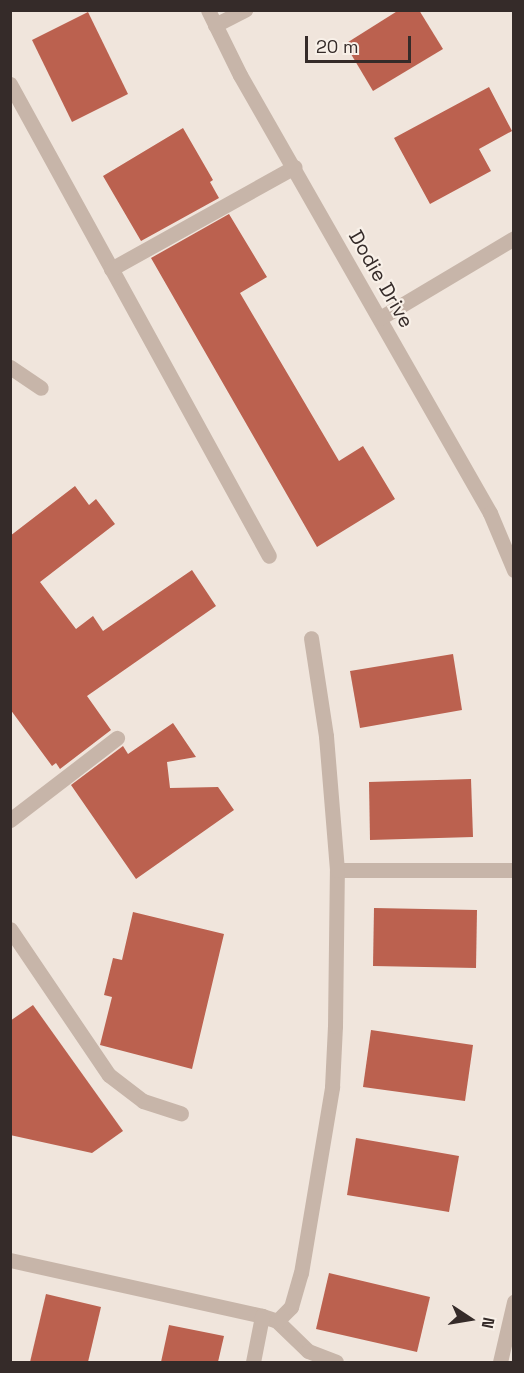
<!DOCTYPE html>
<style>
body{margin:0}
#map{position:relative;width:524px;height:1373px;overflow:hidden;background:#f0e5dc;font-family:"Space Grotesk",sans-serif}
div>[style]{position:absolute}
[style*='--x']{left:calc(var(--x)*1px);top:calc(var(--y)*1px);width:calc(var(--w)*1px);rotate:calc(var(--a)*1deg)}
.building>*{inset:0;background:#bb614f}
.lane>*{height:15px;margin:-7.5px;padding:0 7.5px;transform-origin:7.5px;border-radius:7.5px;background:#c7b5a9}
.street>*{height:15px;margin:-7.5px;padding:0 7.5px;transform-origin:7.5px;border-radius:7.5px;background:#c7b5a9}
span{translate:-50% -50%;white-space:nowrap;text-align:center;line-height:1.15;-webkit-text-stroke:4.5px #f8f0e8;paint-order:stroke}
.street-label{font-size:20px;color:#352b29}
.frame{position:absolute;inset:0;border:12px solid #352b29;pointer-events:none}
.north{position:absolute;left:440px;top:1289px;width:60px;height:60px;-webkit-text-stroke:4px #f8f0e8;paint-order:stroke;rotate:102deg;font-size:16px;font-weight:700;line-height:24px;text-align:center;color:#352b29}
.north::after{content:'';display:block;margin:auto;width:21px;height:27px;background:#352b29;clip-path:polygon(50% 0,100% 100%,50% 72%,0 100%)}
.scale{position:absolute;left:305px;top:36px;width:106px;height:27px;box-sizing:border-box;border:3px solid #352b29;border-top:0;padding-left:8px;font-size:18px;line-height:21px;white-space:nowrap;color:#352b29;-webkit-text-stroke:4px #f8f0e8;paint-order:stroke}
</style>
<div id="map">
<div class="building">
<i style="clip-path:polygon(399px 10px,419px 10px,443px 49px,373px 91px,345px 44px)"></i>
<i style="clip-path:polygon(88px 12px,128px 94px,72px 122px,32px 40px)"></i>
<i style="clip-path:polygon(489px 87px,512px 131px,479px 149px,491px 171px,430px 204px,394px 138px)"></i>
<i style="clip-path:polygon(183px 128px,213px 180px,210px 182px,219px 198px,141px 241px,103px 176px)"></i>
<i style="clip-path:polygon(229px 214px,267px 277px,240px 293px,339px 461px,363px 446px,395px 499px,317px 547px,151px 258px)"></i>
<i style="clip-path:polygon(75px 486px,89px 505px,96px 499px,115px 524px,40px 582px,76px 629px,93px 616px,103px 631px,192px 570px,216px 606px,87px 696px,111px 730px,60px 769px,56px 763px,52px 766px,10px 709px,10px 536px)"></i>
<i style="clip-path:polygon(453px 654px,462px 710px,360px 728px,350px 671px)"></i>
<i style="clip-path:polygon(173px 723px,196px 757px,167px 762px,170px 788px,218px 787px,234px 810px,136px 879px,71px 785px,123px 746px,128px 754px)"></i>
<i style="clip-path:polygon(471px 779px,473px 837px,370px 840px,369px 782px)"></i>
<i style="clip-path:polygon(374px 908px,477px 910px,476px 968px,373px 966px)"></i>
<i style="clip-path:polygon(133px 912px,224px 934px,192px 1069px,100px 1045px,112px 997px,104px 995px,113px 958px,122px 960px)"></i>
<i style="clip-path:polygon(33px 1005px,123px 1131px,92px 1153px,10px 1135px,10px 1021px)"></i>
<i style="clip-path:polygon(371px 1030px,473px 1045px,465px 1101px,363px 1087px)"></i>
<i style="clip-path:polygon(356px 1138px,459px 1156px,449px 1212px,347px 1195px)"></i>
<i style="clip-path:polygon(329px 1273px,430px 1297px,417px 1352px,316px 1329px)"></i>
<i style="clip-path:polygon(46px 1294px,101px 1307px,88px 1362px,30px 1362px)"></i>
<i style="clip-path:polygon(169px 1325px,224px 1336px,218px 1362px,161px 1362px)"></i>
</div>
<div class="lane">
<i style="--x:215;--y:25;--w:34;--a:-27"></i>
<i style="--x:10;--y:84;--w:538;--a:61.25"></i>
<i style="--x:111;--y:269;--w:210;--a:-29.1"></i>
<i style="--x:10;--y:367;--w:37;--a:34"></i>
<i style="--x:10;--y:820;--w:135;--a:-37.5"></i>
<i style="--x:337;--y:870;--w:177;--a:0"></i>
<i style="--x:10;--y:929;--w:176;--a:55.9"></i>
<i style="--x:109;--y:1075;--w:43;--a:37.4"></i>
<i style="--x:143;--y:1101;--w:40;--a:18"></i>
<i style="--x:10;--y:1260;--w:258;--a:12.5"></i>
<i style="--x:262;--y:1316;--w:16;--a:18"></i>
<i style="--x:277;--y:1321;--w:43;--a:44.1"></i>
<i style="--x:308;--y:1351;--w:30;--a:21"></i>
<i style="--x:277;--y:1321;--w:20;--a:-45"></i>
<i style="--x:291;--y:1307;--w:35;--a:-74"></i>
<i style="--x:301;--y:1273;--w:189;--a:-80.5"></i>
<i style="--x:332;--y:1087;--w:61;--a:-87.2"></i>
<i style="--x:335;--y:1026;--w:156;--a:-89.3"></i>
<i style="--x:337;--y:870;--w:134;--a:-94.7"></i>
<i style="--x:326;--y:736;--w:99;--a:-98.7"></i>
<i style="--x:253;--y:1362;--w:47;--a:-78.9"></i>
</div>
<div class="street">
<i style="--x:208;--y:10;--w:72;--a:63.8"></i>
<i style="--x:240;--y:75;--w:504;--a:60.28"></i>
<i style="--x:490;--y:513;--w:62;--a:67.2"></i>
<i style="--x:380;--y:318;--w:156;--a:-30.8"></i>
<i style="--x:500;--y:1362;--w:62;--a:-76.9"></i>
</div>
<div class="street-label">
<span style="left:381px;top:279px;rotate:60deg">Dodie Drive</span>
</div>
<div class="frame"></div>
<div class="north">N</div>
<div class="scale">20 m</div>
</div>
